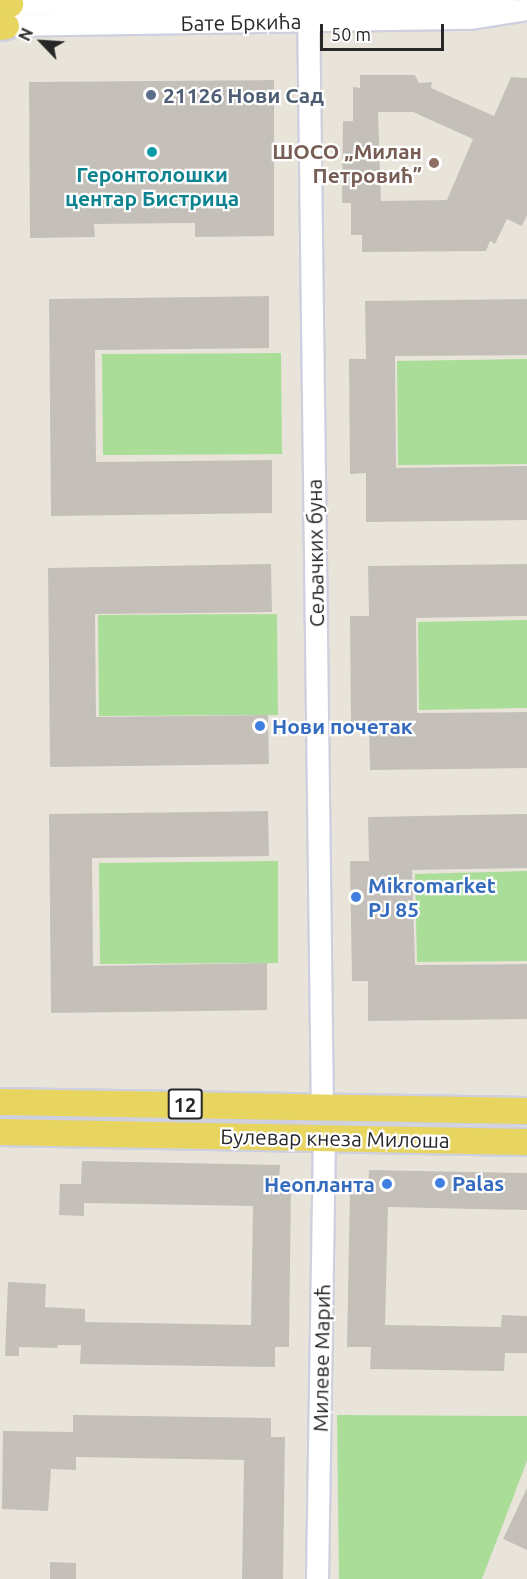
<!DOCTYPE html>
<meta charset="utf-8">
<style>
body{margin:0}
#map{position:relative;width:527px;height:1579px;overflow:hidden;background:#e9e4d9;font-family:Ubuntu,sans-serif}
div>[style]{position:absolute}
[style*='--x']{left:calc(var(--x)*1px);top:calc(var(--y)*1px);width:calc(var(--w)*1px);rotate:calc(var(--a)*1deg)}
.green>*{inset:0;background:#a9dd98}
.building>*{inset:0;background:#c4c0b9}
.roads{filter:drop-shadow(2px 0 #cfd0df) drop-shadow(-2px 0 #cfd0df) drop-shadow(0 2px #cfd0df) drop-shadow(0 -2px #cfd0df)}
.minor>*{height:21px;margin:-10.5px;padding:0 10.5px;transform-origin:10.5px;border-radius:10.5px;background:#fff}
.major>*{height:26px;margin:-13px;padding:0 13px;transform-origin:13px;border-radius:13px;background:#e7d560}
.dots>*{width:16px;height:16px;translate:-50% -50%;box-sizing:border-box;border:3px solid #fff;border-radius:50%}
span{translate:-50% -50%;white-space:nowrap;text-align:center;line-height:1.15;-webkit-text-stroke:4.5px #fff;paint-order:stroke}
.shield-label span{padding:2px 4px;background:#fff;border:2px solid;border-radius:4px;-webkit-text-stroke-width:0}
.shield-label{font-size:20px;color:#272727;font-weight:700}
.street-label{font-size:21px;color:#272727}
.service-label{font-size:21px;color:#4e5e75;font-weight:700}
.left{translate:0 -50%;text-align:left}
.education-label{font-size:21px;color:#785e54;font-weight:700}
.right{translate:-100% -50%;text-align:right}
.culture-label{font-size:21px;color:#0d838f;font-weight:700}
.shop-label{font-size:21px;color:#366cbe;font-weight:700}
.north{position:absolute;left:12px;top:12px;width:60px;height:60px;-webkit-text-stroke:4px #fff;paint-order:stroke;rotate:295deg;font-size:16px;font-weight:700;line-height:24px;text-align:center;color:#272727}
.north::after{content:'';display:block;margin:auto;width:21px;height:27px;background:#272727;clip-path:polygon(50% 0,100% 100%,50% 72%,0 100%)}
.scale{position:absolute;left:320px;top:24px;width:124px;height:27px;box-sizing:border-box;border:3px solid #272727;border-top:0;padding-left:8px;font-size:18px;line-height:21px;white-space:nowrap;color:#272727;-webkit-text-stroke:4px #fff;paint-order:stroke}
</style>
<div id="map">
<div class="green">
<i style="clip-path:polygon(281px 353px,282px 454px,103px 455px,102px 354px)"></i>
<i style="clip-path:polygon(527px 359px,527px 464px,398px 465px,397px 361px)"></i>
<i style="clip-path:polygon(277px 614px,278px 715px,99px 716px,98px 615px)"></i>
<i style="clip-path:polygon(527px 620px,527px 708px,419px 710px,418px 622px)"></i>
<i style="clip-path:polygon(278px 861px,278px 963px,100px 964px,99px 863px)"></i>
<i style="clip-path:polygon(527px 871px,527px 961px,417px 962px,415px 874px)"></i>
<i style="clip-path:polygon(337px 1415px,527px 1416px,527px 1461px,482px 1579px,339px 1579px)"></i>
</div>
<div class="building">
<i style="clip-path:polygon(evenodd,360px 75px,415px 75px,419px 83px,432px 82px,431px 88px,494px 116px,511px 77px,527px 78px,527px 215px,522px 226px,507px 219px,495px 244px,490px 241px,486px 251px,362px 252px,362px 235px,351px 235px,351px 203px,342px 203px,343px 121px,353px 121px,353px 87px,360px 88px,360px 75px,378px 112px,413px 112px,473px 139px,447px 200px,381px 201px,378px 112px)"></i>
<i style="clip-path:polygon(274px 80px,274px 236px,195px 237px,195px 223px,94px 224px,95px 237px,30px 238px,29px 82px)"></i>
<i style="clip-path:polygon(269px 296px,269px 348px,95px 350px,96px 462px,272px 460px,272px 513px,51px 516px,49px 299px)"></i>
<i style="clip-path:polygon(527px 299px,527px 355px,395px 356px,396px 468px,527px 466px,527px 520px,366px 522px,366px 473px,350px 474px,349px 359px,366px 359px,365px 301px)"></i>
<i style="clip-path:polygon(271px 564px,272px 612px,95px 614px,96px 717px,268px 715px,269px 764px,50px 767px,48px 568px)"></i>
<i style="clip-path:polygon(527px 564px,527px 616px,416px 618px,417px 713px,527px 712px,527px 768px,370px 770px,369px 727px,351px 727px,350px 616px,369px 616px,368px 566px)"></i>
<i style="clip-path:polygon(268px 811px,269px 856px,92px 858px,93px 966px,267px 963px,267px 1010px,51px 1013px,49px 814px)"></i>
<i style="clip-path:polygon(527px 814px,527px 868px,412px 870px,415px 965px,527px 964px,527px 1019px,368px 1021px,368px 981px,352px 981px,350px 861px,369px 861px,368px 817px)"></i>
<i style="clip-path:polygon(82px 1161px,280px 1165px,279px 1183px,291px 1184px,289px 1347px,275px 1347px,275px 1367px,80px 1364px,81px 1345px,58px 1345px,57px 1348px,19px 1347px,19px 1356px,5px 1356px,8px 1282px,46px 1284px,45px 1307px,85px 1309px,85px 1322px,251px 1325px,253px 1206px,84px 1203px,84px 1216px,59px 1215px,60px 1184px,81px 1184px)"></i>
<i style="clip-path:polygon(369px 1170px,527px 1173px,527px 1210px,388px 1207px,385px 1325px,501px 1327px,502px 1315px,527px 1316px,527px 1353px,505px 1353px,504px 1371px,370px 1369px,371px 1347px,347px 1347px,350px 1191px,368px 1191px)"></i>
<i style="clip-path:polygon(73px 1415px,271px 1418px,271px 1437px,285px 1437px,283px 1579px,242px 1579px,244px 1460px,76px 1457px,76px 1470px,51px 1469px,48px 1511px,2px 1509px,3px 1431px,73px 1432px)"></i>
<i style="clip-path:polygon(527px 1488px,527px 1550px,503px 1539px)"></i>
<i style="clip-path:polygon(50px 1562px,76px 1563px,76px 1579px,50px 1579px)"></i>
</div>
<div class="roads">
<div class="minor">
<i style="--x:308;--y:0;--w:1107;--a:89.28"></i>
<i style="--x:0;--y:4;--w:474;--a:-0.5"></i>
<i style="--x:474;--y:0;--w:35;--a:12"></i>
<i style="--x:0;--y:25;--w:469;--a:-0.9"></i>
<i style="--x:469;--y:18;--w:59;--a:-8.8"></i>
<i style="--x:317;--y:1579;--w:441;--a:-89.1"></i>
</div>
<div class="major">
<i style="--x:0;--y:0;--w:11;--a:22"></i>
<i style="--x:0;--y:27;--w:6;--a:-9"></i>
<i style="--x:0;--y:1102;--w:527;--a:0.98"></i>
<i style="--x:0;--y:1132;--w:527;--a:1.09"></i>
</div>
</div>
<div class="dots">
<i style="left:151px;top:95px;background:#5c6f8a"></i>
<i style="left:152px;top:152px;background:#0f9aa8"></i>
<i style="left:434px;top:163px;background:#8d6e63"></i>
<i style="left:260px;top:726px;background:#3f7fe0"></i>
<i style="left:356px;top:897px;background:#3f7fe0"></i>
<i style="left:440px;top:1183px;background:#3f7fe0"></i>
<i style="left:387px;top:1184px;background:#3f7fe0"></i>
</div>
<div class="shield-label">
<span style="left:185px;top:1104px">12</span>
</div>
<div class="street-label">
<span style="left:241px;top:22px;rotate:-1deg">Бате Бркића</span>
<span style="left:315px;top:553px;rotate:-91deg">Сељачких буна</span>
<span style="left:335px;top:1138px;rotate:1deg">Булевар кнеза Милоша</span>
<span style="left:321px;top:1358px;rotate:-89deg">Милеве Марић</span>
</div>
<div class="service-label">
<span class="left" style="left:163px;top:95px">21126 Нови Сад</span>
</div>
<div class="education-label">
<span class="right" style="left:422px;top:163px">ШОСО „Милан<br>Петровић”</span>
</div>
<div class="culture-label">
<span style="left:152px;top:186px">Геронтолошки<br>центар Бистрица</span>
</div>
<div class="shop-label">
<span class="left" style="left:272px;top:726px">Нови почетак</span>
<span class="left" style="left:368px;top:897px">Mikromarket<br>PJ 85</span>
<span class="left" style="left:452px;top:1183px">Palas</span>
<span class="right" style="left:375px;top:1184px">Неопланта</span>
</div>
<div class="north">N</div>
<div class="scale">50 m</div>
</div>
